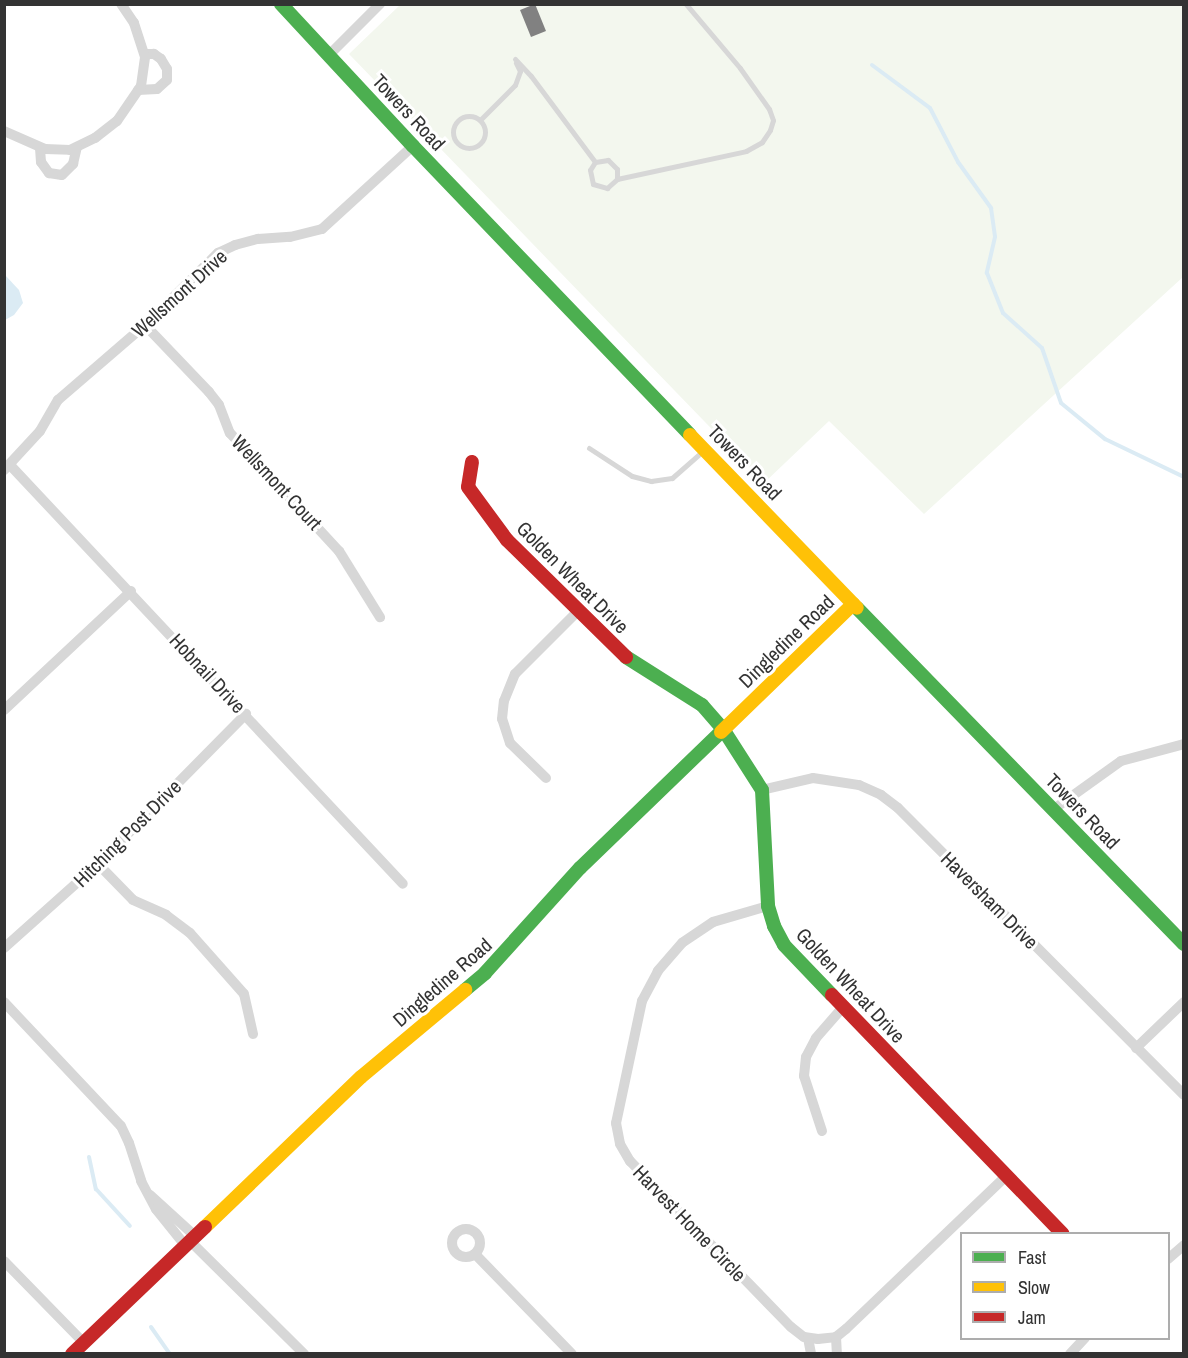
<!DOCTYPE html>
<style>
body{margin:0}
#map{position:relative;width:1188px;height:1358px;overflow:hidden;background:#fff;font-family:"Archivo Narrow",sans-serif}
div>[style]{position:absolute}
[style*='--x']{left:calc(var(--x)*1px);top:calc(var(--y)*1px);width:calc(var(--w)*1px);rotate:calc(var(--a)*1deg)}
.green>*{inset:0;background:#f3f7ee}
.water>*{inset:0;background:#dbebf4}
.stream>*{height:4px;margin:-2px;padding:0 2px;transform-origin:2px;border-radius:2px;background:#dbebf4}
.building>*{inset:0;background:#818181}
.lane>*{height:5px;margin:-2.5px;padding:0 2.5px;transform-origin:2.5px;border-radius:2.5px;background:#d7d7d7}
.lane>.ring{margin:-2.5px;padding:0;box-sizing:content-box;background:none;border:5px solid #d7d7d7;border-radius:50%}
.street>*{height:10px;margin:-5px;padding:0 5px;transform-origin:5px;border-radius:5px;background:#d7d7d7}
.street>.ring{margin:-5px;padding:0;box-sizing:content-box;background:none;border:10px solid #d7d7d7;border-radius:50%}
.fast>*{height:14px;margin:-7px;padding:0 7px;transform-origin:7px;border-radius:7px;background:#4caf50}
.slow>*{height:14px;margin:-7px;padding:0 7px;transform-origin:7px;border-radius:7px;background:#ffc107}
.jam>*{height:14px;margin:-7px;padding:0 7px;transform-origin:7px;border-radius:7px;background:#c62828}
span{translate:-50% -50%;white-space:nowrap;text-align:center;line-height:1.15;-webkit-text-stroke:6px #fff;paint-order:stroke}
.street-label{font-size:20px;color:#333}
.frame{position:absolute;inset:0;border:6px solid #333;pointer-events:none}
.legend{position:absolute;left:960px;top:1232px;width:210px;height:108px;box-sizing:border-box;background:#fff;border:2px solid #adadad;margin:0;padding:8px 10px;list-style:none;font-size:18px;color:#333}
.legend li{display:flex;align-items:center;gap:12px;height:30px}
.legend b{width:30px;border:2px solid #adadad}
</style>
<div id="map">
<div class="green">
<i style="clip-path:polygon(400px 5px,1183px 5px,1183px 277px,924px 514px,829px 421px,764px 483px,349px 54px)"></i>
</div>
<div class="water">
<i style="clip-path:polygon(5px 275px,19px 290px,23px 303px,14px 315px,5px 320px)"></i>
</div>
<div class="stream">
<i style="--x:872;--y:65;--w:72;--a:36.6"></i>
<i style="--x:930;--y:108;--w:61;--a:62.6"></i>
<i style="--x:958;--y:162;--w:57;--a:54.3"></i>
<i style="--x:991;--y:208;--w:29;--a:82"></i>
<i style="--x:995;--y:237;--w:37;--a:103"></i>
<i style="--x:987;--y:273;--w:43;--a:68.2"></i>
<i style="--x:1003;--y:313;--w:52;--a:41.9"></i>
<i style="--x:1042;--y:348;--w:58;--a:70.9"></i>
<i style="--x:1061;--y:403;--w:57;--a:39.3"></i>
<i style="--x:1105;--y:439;--w:88;--a:25.7"></i>
<i style="--x:89;--y:1157;--w:33;--a:78"></i>
<i style="--x:96;--y:1189;--w:50;--a:47.4"></i>
<i style="--x:151;--y:1327;--w:33;--a:55"></i>
</div>
<div class="building">
<i style="clip-path:polygon(535px 4px,546px 31px,531px 37px,520px 10px)"></i>
</div>
<div class="lane">
<i style="--x:515;--y:59;--w:23;--a:47"></i>
<i style="--x:531;--y:76;--w:107;--a:53.3"></i>
<i class="ring" style="left:453px;top:116px;width:27px;height:27px"></i>
<i style="--x:480;--y:120;--w:49;--a:-45"></i>
<i style="--x:515;--y:85;--w:15;--a:-70"></i>
<i style="--x:520;--y:71;--w:9;--a:-117"></i>
<i style="--x:617;--y:179;--w:10;--a:-90"></i>
<i style="--x:617;--y:169;--w:13;--a:-135"></i>
<i style="--x:608;--y:160;--w:13;--a:171"></i>
<i style="--x:595;--y:162;--w:9;--a:122"></i>
<i style="--x:590;--y:170;--w:14;--a:78"></i>
<i style="--x:593;--y:184;--w:15;--a:16"></i>
<i style="--x:607;--y:188;--w:13;--a:-42"></i>
<i style="--x:617;--y:179;--w:132;--a:-12.2"></i>
<i style="--x:746;--y:151;--w:18;--a:-29"></i>
<i style="--x:762;--y:142;--w:14;--a:-56"></i>
<i style="--x:770;--y:130;--w:10;--a:-73"></i>
<i style="--x:773;--y:120;--w:12;--a:-110"></i>
<i style="--x:769;--y:109;--w:50;--a:-125.3"></i>
<i style="--x:740;--y:68;--w:84;--a:-130.2"></i>
<i style="--x:589;--y:448;--w:51;--a:33.1"></i>
<i style="--x:632;--y:476;--w:20;--a:15"></i>
<i style="--x:651;--y:481;--w:21;--a:-8"></i>
<i style="--x:672;--y:478;--w:43;--a:-41.2"></i>
</div>
<div class="street">
<i style="--x:330;--y:54;--w:71;--a:-45"></i>
<i style="--x:138;--y:90;--w:19;--a:-3"></i>
<i style="--x:157;--y:89;--w:13;--a:-42"></i>
<i style="--x:167;--y:80;--w:11;--a:-90"></i>
<i style="--x:167;--y:69;--w:12;--a:-121"></i>
<i style="--x:161;--y:59;--w:9;--a:-144"></i>
<i style="--x:154;--y:54;--w:9;--a:180"></i>
<i style="--x:4;--y:131;--w:45;--a:23.7"></i>
<i style="--x:45;--y:149;--w:25;--a:2"></i>
<i style="--x:70;--y:150;--w:28;--a:-26"></i>
<i style="--x:95;--y:138;--w:28;--a:-38"></i>
<i style="--x:117;--y:121;--w:42;--a:-55.6"></i>
<i style="--x:141;--y:86;--w:29;--a:-82"></i>
<i style="--x:145;--y:57;--w:36;--a:-108"></i>
<i style="--x:134;--y:23;--w:23;--a:-124"></i>
<i style="--x:40;--y:148;--w:14;--a:86"></i>
<i style="--x:41;--y:162;--w:14;--a:54"></i>
<i style="--x:49;--y:173;--w:13;--a:9"></i>
<i style="--x:62;--y:175;--w:16;--a:-45"></i>
<i style="--x:73;--y:164;--w:17;--a:-77"></i>
<i style="--x:145;--y:325;--w:93;--a:46.3"></i>
<i style="--x:209;--y:392;--w:16;--a:52"></i>
<i style="--x:219;--y:405;--w:30;--a:69"></i>
<i style="--x:230;--y:433;--w:161;--a:47.3"></i>
<i style="--x:339;--y:551;--w:78;--a:58.2"></i>
<i style="--x:10;--y:465;--w:574;--a:46.83"></i>
<i style="--x:4;--y:470;--w:53;--a:-47.3"></i>
<i style="--x:40;--y:431;--w:36;--a:-60"></i>
<i style="--x:58;--y:400;--w:115;--a:-40.8"></i>
<i style="--x:145;--y:325;--w:103;--a:-44.6"></i>
<i style="--x:218;--y:253;--w:19;--a:-25"></i>
<i style="--x:235;--y:245;--w:24;--a:-15"></i>
<i style="--x:258;--y:239;--w:32;--a:-4"></i>
<i style="--x:290;--y:237;--w:33;--a:-14"></i>
<i style="--x:322;--y:229;--w:123;--a:-42.4"></i>
<i style="--x:4;--y:710;--w:174;--a:-43.1"></i>
<i style="--x:546;--y:778;--w:50;--a:-135.8"></i>
<i style="--x:510;--y:743;--w:25;--a:-108"></i>
<i style="--x:502;--y:719;--w:18;--a:-84"></i>
<i style="--x:504;--y:701;--w:29;--a:-68"></i>
<i style="--x:515;--y:674;--w:88;--a:-45"></i>
<i style="--x:762;--y:790;--w:52;--a:-13.2"></i>
<i style="--x:813;--y:778;--w:47;--a:8.7"></i>
<i style="--x:859;--y:785;--w:24;--a:24"></i>
<i style="--x:881;--y:795;--w:21;--a:37"></i>
<i style="--x:898;--y:808;--w:405;--a:45.1"></i>
<i style="--x:1054;--y:809;--w:82;--a:-35.6"></i>
<i style="--x:1121;--y:761;--w:65;--a:-15.1"></i>
<i style="--x:98;--y:864;--w:50;--a:45.8"></i>
<i style="--x:133;--y:900;--w:36;--a:24"></i>
<i style="--x:166;--y:915;--w:30;--a:37"></i>
<i style="--x:190;--y:933;--w:81;--a:48.5"></i>
<i style="--x:244;--y:994;--w:41;--a:77.3"></i>
<i style="--x:768;--y:906;--w:57;--a:163.8"></i>
<i style="--x:713;--y:922;--w:37;--a:146"></i>
<i style="--x:682;--y:943;--w:37;--a:131"></i>
<i style="--x:658;--y:971;--w:34;--a:118"></i>
<i style="--x:642;--y:1001;--w:125;--a:102"></i>
<i style="--x:616;--y:1123;--w:21;--a:79"></i>
<i style="--x:620;--y:1144;--w:20;--a:60"></i>
<i style="--x:630;--y:1161;--w:231;--a:45.9"></i>
<i style="--x:791;--y:1327;--w:16;--a:38"></i>
<i style="--x:804;--y:1337;--w:14;--a:8"></i>
<i style="--x:818;--y:1339;--w:18;--a:-6"></i>
<i style="--x:836;--y:1337;--w:13;--a:-39"></i>
<i style="--x:846;--y:1329;--w:221;--a:-43.7"></i>
<i style="--x:4;--y:948;--w:126;--a:-41.8"></i>
<i style="--x:98;--y:864;--w:211;--a:-45.4"></i>
<i style="--x:4;--y:1002;--w:170;--a:46.7"></i>
<i style="--x:121;--y:1126;--w:19;--a:65"></i>
<i style="--x:129;--y:1143;--w:40;--a:72"></i>
<i style="--x:141;--y:1181;--w:32;--a:62"></i>
<i style="--x:156;--y:1209;--w:45;--a:51.3"></i>
<i style="--x:1136;--y:1048;--w:66;--a:-43.8"></i>
<i style="--x:822;--y:1131;--w:58;--a:-108.1"></i>
<i style="--x:804;--y:1076;--w:19;--a:-84"></i>
<i style="--x:806;--y:1057;--w:21;--a:-62"></i>
<i style="--x:816;--y:1038;--w:41;--a:-48.9"></i>
<i style="--x:150;--y:1195;--w:59;--a:42.3"></i>
<i class="ring" style="left:452px;top:1229px;width:18px;height:18px"></i>
<i style="--x:189;--y:1240;--w:162;--a:44.7"></i>
<i style="--x:475;--y:1254;--w:139;--a:45.9"></i>
<i style="--x:1168;--y:1259;--w:21;--a:-41"></i>
<i style="--x:4;--y:1261;--w:113;--a:45.7"></i>
<i style="--x:836;--y:1337;--w:17;--a:87"></i>
<i style="--x:808;--y:1338;--w:16;--a:79"></i>
<i style="--x:1070;--y:1354;--w:22;--a:-47"></i>
</div>
<div class="fast">
<i style="--x:281;--y:4;--w:194;--a:47.1"></i>
<i style="--x:413;--y:146;--w:400;--a:46.2"></i>
<i style="--x:857;--y:608;--w:469;--a:45.8"></i>
<i style="--x:626;--y:657;--w:90;--a:32.3"></i>
<i style="--x:702;--y:705;--w:32;--a:49"></i>
<i style="--x:723;--y:729;--w:72;--a:57.4"></i>
<i style="--x:762;--y:790;--w:116;--a:87"></i>
<i style="--x:768;--y:906;--w:21;--a:73"></i>
<i style="--x:774;--y:926;--w:21;--a:62"></i>
<i style="--x:784;--y:945;--w:69;--a:46.2"></i>
<i style="--x:465;--y:990;--w:26;--a:-40"></i>
<i style="--x:485;--y:973;--w:142;--a:-47.9"></i>
<i style="--x:580;--y:868;--w:196;--a:-44"></i>
</div>
<div class="slow">
<i style="--x:690;--y:435;--w:240;--a:46"></i>
<i style="--x:721;--y:732;--w:184;--a:-44.1"></i>
<i style="--x:205;--y:1227;--w:216;--a:-43.9"></i>
<i style="--x:361;--y:1077;--w:136;--a:-39.9"></i>
</div>
<div class="jam">
<i style="--x:472;--y:462;--w:25;--a:99"></i>
<i style="--x:468;--y:487;--w:66;--a:53.7"></i>
<i style="--x:507;--y:540;--w:167;--a:44.5"></i>
<i style="--x:832;--y:995;--w:332;--a:46"></i>
<i style="--x:72;--y:1354;--w:184;--a:-43.7"></i>
</div>
<div class="street-label">
<span style="left:409px;top:112px;rotate:47deg">Towers Road</span>
<span style="left:179px;top:293px;rotate:-42deg">Wellsmont Drive</span>
<span style="left:745px;top:462px;rotate:46deg">Towers Road</span>
<span style="left:277px;top:482px;rotate:47deg">Wellsmont Court</span>
<span style="left:573px;top:577px;rotate:45deg">Golden Wheat Drive</span>
<span style="left:786px;top:641px;rotate:-44deg">Dingledine Road</span>
<span style="left:208px;top:673px;rotate:47deg">Hobnail Drive</span>
<span style="left:1083px;top:811px;rotate:46deg">Towers Road</span>
<span style="left:127px;top:833px;rotate:-45deg">Hitching Post Drive</span>
<span style="left:990px;top:900px;rotate:45deg">Haversham Drive</span>
<span style="left:442px;top:982px;rotate:-41deg">Dingledine Road</span>
<span style="left:851px;top:985px;rotate:47deg">Golden Wheat Drive</span>
<span style="left:690px;top:1223px;rotate:46deg">Harvest Home Circle</span>
</div>
<div class="frame"></div>
<ul class="legend">
<li><b style="height:8px;background:#4caf50"></b>Fast</li>
<li><b style="height:8px;background:#ffc107"></b>Slow</li>
<li><b style="height:8px;background:#c62828"></b>Jam</li>
</ul>
</div>
